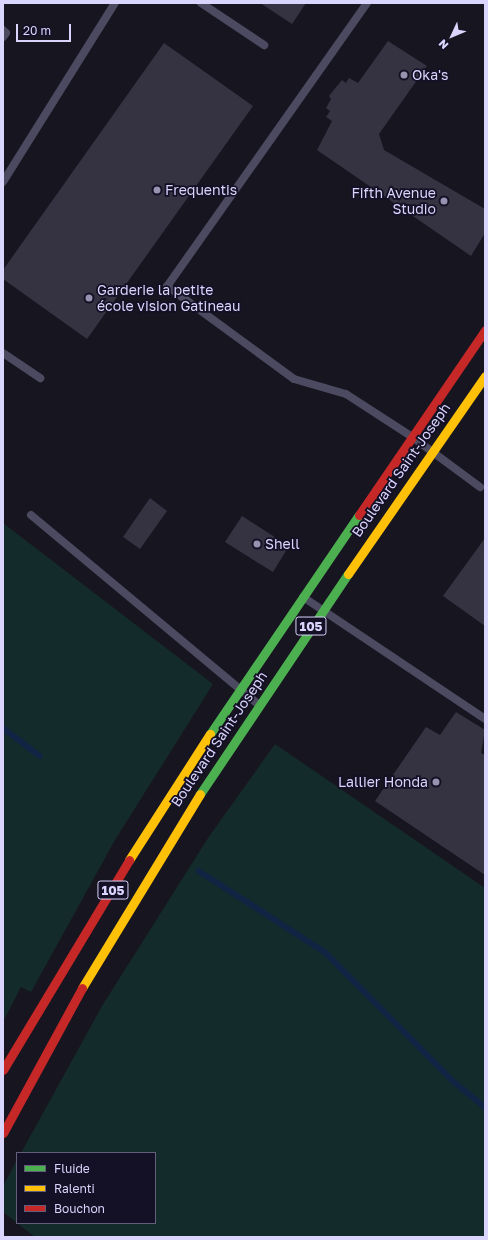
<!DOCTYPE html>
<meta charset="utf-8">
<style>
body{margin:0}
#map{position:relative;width:488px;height:1240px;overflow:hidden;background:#171520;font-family:"Golos Text",sans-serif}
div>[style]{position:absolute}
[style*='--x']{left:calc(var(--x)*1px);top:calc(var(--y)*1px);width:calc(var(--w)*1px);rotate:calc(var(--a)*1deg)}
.green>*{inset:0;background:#142b2c}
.stream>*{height:5.5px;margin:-2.75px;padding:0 2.75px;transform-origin:2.75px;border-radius:2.75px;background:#122444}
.building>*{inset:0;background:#353342}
.lane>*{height:8px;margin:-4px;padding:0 4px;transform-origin:4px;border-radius:4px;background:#4c4a60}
.fast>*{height:9px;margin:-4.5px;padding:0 4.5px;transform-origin:4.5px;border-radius:4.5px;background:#4caf50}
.slow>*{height:9px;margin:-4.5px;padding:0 4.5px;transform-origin:4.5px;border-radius:4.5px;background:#ffc107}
.jam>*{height:9px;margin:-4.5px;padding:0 4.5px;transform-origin:4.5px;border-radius:4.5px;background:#c62828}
.dots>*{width:11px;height:11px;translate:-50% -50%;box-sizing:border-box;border:2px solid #141025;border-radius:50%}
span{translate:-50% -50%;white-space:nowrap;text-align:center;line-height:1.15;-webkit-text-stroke:3.5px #141025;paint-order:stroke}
.shield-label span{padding:1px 3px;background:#141025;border:1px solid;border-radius:3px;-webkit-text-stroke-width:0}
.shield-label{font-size:13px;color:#dad5fd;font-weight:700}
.poi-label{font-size:14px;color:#dad5fd}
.left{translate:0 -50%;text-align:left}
.right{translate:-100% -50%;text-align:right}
.street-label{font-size:14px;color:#dad5fd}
.frame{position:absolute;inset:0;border:4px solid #dad5fd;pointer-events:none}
.legend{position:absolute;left:16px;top:1152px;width:140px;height:72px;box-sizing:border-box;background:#141025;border:1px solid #635f7b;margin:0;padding:5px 7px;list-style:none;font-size:12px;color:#dad5fd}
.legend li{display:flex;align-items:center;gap:8px;height:20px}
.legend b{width:20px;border:1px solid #635f7b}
.north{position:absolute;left:432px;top:16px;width:40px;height:40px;-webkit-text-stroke:3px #141025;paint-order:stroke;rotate:226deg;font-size:11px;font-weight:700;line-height:16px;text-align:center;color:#dad5fd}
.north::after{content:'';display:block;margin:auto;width:14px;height:18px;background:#dad5fd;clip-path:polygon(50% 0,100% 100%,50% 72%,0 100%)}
.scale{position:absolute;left:16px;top:24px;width:55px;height:18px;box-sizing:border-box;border:2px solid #dad5fd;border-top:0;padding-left:5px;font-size:12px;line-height:14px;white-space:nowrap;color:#dad5fd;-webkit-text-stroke:3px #141025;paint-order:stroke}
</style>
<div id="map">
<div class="green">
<i style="clip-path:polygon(3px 523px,213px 684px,115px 840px,31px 992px,21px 987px,3px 1022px)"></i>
<i style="clip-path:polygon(275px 744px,485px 888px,485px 1237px,35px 1237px,17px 1223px,155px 1223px,155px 1153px,21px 1153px,102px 1006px,208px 838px)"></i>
<i style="clip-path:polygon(17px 1160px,17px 1223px,3px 1212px,3px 1186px)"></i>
</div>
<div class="stream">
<i style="--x:3;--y:728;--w:46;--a:37.1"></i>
<i style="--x:199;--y:871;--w:151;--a:32.8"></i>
<i style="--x:326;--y:953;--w:182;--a:45.2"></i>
<i style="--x:454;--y:1082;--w:40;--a:39"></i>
</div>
<div class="building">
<i style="clip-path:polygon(260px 3px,306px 3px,292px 24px)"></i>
<i style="clip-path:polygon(388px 41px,427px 66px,379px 134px,384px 150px,485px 209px,485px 233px,471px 256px,317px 150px,332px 121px,326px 117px,330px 111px,326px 108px,331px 99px,329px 96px,342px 80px,346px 83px,349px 78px,358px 83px)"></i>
<i style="clip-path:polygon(164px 43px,253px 106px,87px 339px,3px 279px,3px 270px)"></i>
<i style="clip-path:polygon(150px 498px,167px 511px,140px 549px,123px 537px)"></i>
<i style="clip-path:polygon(242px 516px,289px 546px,273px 572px,225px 542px)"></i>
<i style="clip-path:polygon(485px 538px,485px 626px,443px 596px)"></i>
<i style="clip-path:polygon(456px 712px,485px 730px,481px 753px,485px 755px,485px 875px,375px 801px,426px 727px,440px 735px)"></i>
</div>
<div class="lane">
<i style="--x:201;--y:3;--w:76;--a:33.7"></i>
<i style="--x:367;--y:3;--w:347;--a:125.2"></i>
<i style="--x:167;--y:286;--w:157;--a:36.2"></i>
<i style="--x:294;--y:379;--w:54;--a:16.1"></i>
<i style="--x:346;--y:394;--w:77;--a:32.9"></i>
<i style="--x:411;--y:436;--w:86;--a:36.5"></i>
<i style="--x:3;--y:30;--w:4;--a:45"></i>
<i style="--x:6;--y:33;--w:5;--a:127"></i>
<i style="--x:3;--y:182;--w:211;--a:-58"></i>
<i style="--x:3;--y:353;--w:45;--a:34"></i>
<i style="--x:31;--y:515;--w:295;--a:39.8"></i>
<i style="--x:303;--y:597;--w:219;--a:33.8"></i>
</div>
<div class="fast">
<i style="--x:210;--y:734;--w:265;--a:-55.8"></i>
<i style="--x:200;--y:794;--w:265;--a:-56.1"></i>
</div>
<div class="slow">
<i style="--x:348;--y:574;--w:241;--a:-55.3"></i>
<i style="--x:129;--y:860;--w:150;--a:-57.3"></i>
<i style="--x:82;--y:988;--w:227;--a:-58.7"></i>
</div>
<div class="jam">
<i style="--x:359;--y:515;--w:224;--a:-55.7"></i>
<i style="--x:3;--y:1070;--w:245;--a:-59"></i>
<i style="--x:3;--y:1133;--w:165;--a:-61.4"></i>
</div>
<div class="dots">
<i style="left:404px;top:75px;background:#9692b0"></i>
<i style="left:157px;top:190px;background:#9692b0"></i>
<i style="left:444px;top:201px;background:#9692b0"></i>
<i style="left:89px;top:298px;background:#9692b0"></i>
<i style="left:257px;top:544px;background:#9692b0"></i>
<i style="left:436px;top:782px;background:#9692b0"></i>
</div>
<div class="shield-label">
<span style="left:311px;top:626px">105</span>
<span style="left:113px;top:890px">105</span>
</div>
<div class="poi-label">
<span class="left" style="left:412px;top:75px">Oka's</span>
<span class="left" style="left:165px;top:190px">Frequentis</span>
<span class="right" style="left:436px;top:201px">Fifth Avenue<br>Studio</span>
<span class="left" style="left:97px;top:298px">Garderie la petite<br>école vision Gatineau</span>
<span class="left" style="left:265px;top:544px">Shell</span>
<span class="right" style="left:428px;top:782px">Lallier Honda</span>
</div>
<div class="street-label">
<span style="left:401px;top:470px;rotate:-55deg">Boulevard Saint-Joseph</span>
<span style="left:219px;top:739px;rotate:-56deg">Boulevard Saint-Joseph</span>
</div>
<div class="frame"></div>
<ul class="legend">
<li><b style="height:5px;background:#4caf50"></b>Fluide</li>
<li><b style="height:5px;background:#ffc107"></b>Ralenti</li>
<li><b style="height:5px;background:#c62828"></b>Bouchon</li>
</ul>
<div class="north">N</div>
<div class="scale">20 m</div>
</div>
